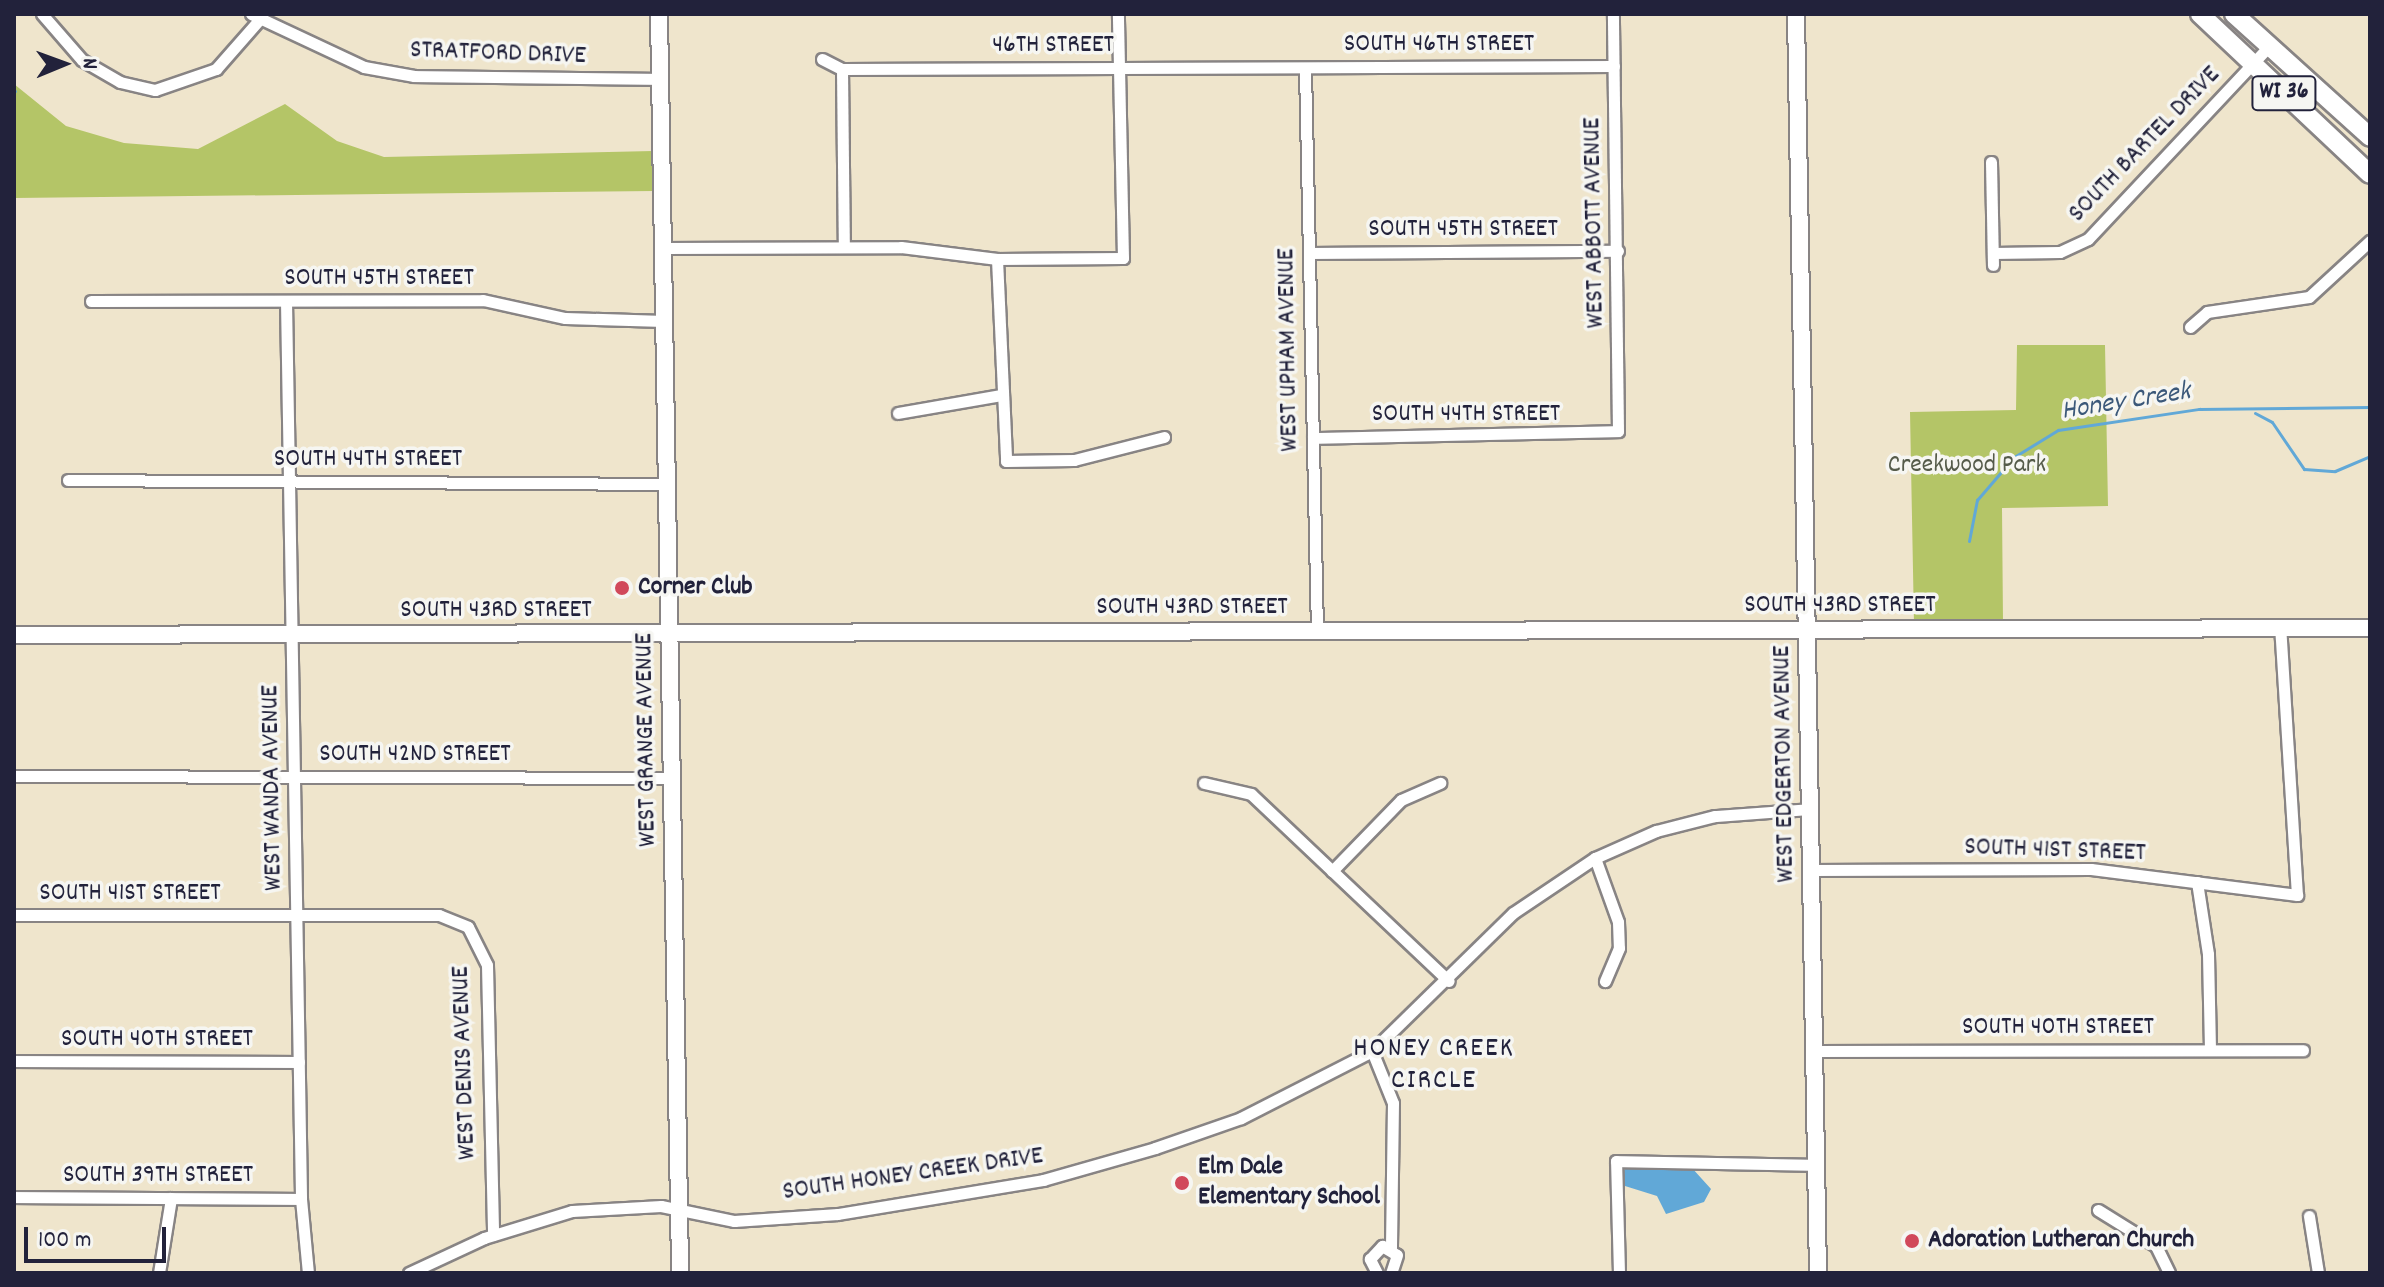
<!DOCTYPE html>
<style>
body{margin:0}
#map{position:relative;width:2384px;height:1287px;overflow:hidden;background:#efe5cc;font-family:Dekko,sans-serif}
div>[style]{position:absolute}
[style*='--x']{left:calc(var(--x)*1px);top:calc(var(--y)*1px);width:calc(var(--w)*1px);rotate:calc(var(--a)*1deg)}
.green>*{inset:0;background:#b4c567}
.water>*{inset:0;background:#61a8d7}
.stream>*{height:3px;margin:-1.5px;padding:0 1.5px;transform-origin:1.5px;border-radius:1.5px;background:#61a8d7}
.roads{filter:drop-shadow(2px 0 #888484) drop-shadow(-2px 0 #888484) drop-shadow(0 2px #888484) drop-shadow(0 -2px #888484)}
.street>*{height:11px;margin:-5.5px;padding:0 5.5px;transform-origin:5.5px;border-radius:5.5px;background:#fff}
.secondary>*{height:16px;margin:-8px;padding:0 8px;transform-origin:8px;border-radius:8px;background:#fff}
.primary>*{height:18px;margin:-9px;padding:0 9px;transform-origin:9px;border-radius:9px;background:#fff}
.dots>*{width:22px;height:22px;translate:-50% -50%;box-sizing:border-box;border:4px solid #f6f6f2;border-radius:50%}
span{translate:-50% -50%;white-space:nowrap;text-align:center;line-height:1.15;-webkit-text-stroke:7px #f6f6f2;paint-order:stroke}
.shield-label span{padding:2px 6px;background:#f6f6f2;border:2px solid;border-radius:6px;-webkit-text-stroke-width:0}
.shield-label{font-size:24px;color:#22223b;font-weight:700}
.street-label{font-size:26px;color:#22223b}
.park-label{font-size:26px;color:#555b4a}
.poi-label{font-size:26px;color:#22223b;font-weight:700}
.left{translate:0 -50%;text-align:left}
.water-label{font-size:28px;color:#3b5879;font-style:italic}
.neighbourhood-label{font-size:28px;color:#22223b;letter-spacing:2px}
.frame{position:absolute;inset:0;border:16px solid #22223b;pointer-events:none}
.north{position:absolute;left:24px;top:24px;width:80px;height:80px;-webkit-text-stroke:6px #f6f6f2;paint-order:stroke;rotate:89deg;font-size:22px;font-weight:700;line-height:32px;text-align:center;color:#22223b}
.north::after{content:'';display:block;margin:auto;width:28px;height:36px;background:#22223b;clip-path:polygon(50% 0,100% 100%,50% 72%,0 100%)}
.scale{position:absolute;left:24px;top:1227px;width:142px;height:36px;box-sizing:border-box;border:4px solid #22223b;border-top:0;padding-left:10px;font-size:24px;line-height:28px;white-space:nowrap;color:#22223b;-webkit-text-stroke:6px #f6f6f2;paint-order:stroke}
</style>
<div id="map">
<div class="green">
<i style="clip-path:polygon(14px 84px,66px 126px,124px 143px,198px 149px,285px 104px,337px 141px,384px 157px,653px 151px,654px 191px,14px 198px)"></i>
<i style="clip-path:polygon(2017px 345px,2105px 345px,2108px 506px,2002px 508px,2003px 622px,1914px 623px,1910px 412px,2016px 410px)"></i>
</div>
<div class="water">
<i style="clip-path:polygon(1629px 1164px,1692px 1168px,1711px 1189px,1704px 1202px,1666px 1214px,1657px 1196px,1625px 1186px,1622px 1173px)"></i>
</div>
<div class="stream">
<i style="--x:14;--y:91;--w:1;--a:0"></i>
<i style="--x:2255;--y:413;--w:19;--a:28"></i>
<i style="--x:2272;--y:422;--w:57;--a:55.8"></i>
<i style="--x:2304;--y:469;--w:31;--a:4"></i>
<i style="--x:2335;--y:471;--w:38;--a:-23"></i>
<i style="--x:1969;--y:541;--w:42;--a:-79"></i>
<i style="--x:1977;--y:500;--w:57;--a:-49.3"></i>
<i style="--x:2014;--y:457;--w:52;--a:-31.5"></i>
<i style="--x:2058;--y:430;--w:143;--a:-8.5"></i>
<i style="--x:2199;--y:409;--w:171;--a:-0.7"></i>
</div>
<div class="roads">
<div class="street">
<i style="--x:42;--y:14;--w:61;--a:49"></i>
<i style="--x:82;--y:60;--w:44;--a:30.1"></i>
<i style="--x:120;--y:82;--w:36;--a:13"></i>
<i style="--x:155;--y:90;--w:65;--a:-19"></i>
<i style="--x:216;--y:69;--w:65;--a:-48.7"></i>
<i style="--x:251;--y:14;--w:125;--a:25.1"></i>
<i style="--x:364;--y:67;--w:51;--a:10.2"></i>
<i style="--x:414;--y:76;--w:246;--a:0.7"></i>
<i style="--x:822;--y:59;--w:22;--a:27"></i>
<i style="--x:842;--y:69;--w:772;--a:-0.22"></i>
<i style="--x:1305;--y:68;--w:563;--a:88.78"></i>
<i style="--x:842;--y:69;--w:177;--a:89.4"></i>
<i style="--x:1991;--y:162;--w:103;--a:88.9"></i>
<i style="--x:663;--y:248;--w:238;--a:-0.2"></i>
<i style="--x:901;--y:247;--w:97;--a:7.1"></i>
<i style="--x:997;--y:259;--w:126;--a:-0.5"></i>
<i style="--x:1123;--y:258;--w:244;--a:-91.2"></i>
<i style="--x:1309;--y:253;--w:309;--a:-0.4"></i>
<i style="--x:1993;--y:253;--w:67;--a:-0.9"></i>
<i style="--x:2060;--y:252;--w:31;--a:-25"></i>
<i style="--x:2088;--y:239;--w:265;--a:-46.8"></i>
<i style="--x:997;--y:259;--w:202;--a:87.4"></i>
<i style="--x:1006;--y:461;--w:68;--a:-0.8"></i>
<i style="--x:1074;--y:460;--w:93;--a:-14.3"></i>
<i style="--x:91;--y:301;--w:392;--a:-0.1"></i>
<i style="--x:483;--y:300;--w:84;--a:12.4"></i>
<i style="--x:565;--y:318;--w:99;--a:1.7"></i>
<i style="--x:286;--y:301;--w:898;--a:89.04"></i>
<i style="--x:301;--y:1199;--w:74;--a:84.6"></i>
<i style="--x:2190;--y:327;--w:23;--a:-41"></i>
<i style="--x:2207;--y:312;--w:103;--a:-8.4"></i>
<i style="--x:2309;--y:297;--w:83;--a:-42.6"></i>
<i style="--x:898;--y:413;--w:105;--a:-9.9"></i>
<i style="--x:1313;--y:438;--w:305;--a:-1.3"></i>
<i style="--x:1618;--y:431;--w:417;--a:-90.7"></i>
<i style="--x:68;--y:480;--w:599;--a:0.38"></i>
<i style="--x:14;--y:776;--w:657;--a:0.17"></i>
<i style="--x:1204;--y:783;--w:48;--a:13.2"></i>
<i style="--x:1251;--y:794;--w:272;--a:43.4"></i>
<i style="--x:1595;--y:858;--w:68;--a:70.2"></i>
<i style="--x:1618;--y:922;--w:26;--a:88"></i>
<i style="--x:1619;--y:948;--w:36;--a:113"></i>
<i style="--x:1811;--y:870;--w:280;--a:-0.2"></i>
<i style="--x:2091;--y:869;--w:208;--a:7.2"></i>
<i style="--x:2297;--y:895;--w:268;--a:-93.6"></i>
<i style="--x:1332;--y:871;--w:99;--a:-45.8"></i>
<i style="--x:1401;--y:800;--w:43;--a:-23.6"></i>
<i style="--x:2197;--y:882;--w:73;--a:81.3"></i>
<i style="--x:2208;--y:954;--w:95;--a:88.8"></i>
<i style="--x:14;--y:915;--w:425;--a:0"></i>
<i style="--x:439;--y:915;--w:31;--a:22"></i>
<i style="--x:468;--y:927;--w:42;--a:63.4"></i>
<i style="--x:487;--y:965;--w:270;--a:88.7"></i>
<i style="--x:1372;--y:1051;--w:56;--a:68"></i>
<i style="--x:1393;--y:1103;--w:145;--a:90.8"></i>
<i style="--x:1814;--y:1051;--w:489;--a:-0.1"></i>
<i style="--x:14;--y:1061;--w:285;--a:0.2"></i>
<i style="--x:14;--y:1197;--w:287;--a:0.4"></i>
<i style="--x:2098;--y:1210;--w:68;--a:31.8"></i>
<i style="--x:2156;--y:1246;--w:30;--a:64"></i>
<i style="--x:2309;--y:1216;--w:58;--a:81"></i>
<i style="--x:159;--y:1273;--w:76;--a:-80.9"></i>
<i style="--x:409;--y:1273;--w:83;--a:-25"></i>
<i style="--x:484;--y:1238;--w:92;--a:-17.1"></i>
<i style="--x:572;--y:1211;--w:89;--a:-3.2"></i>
<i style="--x:661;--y:1206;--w:75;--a:11.6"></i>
<i style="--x:734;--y:1221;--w:104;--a:-3.9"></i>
<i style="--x:838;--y:1214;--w:208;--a:-9.4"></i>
<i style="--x:1043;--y:1180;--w:116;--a:-15.9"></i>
<i style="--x:1155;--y:1148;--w:91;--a:-19.2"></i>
<i style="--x:1241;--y:1118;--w:147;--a:-27.1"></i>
<i style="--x:1372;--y:1051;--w:197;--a:-44.4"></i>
<i style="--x:1513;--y:913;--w:99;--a:-33.9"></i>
<i style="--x:1595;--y:858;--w:67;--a:-23.9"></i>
<i style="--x:1656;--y:831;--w:61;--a:-14.3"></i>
<i style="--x:1715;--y:816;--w:95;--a:-4.2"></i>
<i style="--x:1377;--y:1273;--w:16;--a:-117"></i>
<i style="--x:1370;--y:1259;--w:18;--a:-47"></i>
<i style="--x:1382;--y:1246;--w:17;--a:31"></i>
<i style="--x:1397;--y:1255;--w:19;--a:108"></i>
<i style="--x:1619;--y:1273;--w:112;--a:-91.5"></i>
<i style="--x:1616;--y:1161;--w:200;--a:1.1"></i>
</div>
<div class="secondary">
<i style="--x:659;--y:14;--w:1259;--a:89.04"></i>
<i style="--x:1796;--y:14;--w:1259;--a:89"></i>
<i style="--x:14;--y:635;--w:2356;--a:-0.17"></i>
</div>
<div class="primary">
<i style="--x:2200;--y:14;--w:233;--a:43.3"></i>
<i style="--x:2234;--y:14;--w:183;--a:42.1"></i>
</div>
</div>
<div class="dots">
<i style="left:622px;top:588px;background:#d1495b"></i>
<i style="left:1182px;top:1183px;background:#d1495b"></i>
<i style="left:1912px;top:1241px;background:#d1495b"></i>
</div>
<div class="shield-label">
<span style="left:2284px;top:93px">WI 36</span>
</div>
<div class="street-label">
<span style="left:1439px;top:45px">SOUTH 46TH STREET</span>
<span style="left:1053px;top:46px">46TH STREET</span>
<span style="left:498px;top:54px;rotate:2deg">STRATFORD DRIVE</span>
<span style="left:2145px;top:145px;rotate:-46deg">SOUTH BARTEL DRIVE</span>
<span style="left:1595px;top:223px;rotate:-91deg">WEST ABBOTT AVENUE</span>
<span style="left:1463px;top:230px">SOUTH 45TH STREET</span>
<span style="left:379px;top:279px">SOUTH 45TH STREET</span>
<span style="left:1289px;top:350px;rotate:-91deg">WEST UPHAM AVENUE</span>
<span style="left:1466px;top:415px">SOUTH 44TH STREET</span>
<span style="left:368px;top:460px">SOUTH 44TH STREET</span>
<span style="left:1840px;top:606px">SOUTH 43RD STREET</span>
<span style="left:1192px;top:608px">SOUTH 43RD STREET</span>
<span style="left:496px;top:611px">SOUTH 43RD STREET</span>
<span style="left:647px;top:740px;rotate:-91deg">WEST GRANGE AVENUE</span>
<span style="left:415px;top:755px">SOUTH 42ND STREET</span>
<span style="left:1785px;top:764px;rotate:-91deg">WEST EDGERTON AVENUE</span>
<span style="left:273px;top:788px;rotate:-91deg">WEST WANDA AVENUE</span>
<span style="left:2055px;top:851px;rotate:2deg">SOUTH 41ST STREET</span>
<span style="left:130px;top:894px">SOUTH 41ST STREET</span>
<span style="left:2058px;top:1028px">SOUTH 40TH STREET</span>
<span style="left:157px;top:1040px">SOUTH 40TH STREET</span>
<span style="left:465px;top:1063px;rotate:-92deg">WEST DENIS AVENUE</span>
<span style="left:913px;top:1175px;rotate:-8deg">SOUTH HONEY CREEK DRIVE</span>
<span style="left:158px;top:1176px">SOUTH 39TH STREET</span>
</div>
<div class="park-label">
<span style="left:1967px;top:466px">Creekwood Park</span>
</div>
<div class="poi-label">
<span class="left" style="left:638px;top:588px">Corner Club</span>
<span class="left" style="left:1198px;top:1183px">Elm Dale<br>Elementary School</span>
<span class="left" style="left:1928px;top:1241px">Adoration Lutheran Church</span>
</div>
<div class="water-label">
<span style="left:2126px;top:403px;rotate:-9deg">Honey Creek</span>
</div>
<div class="neighbourhood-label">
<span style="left:1434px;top:1066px">HONEY CREEK<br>CIRCLE</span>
</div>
<div class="frame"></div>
<div class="north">N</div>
<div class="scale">100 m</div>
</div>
